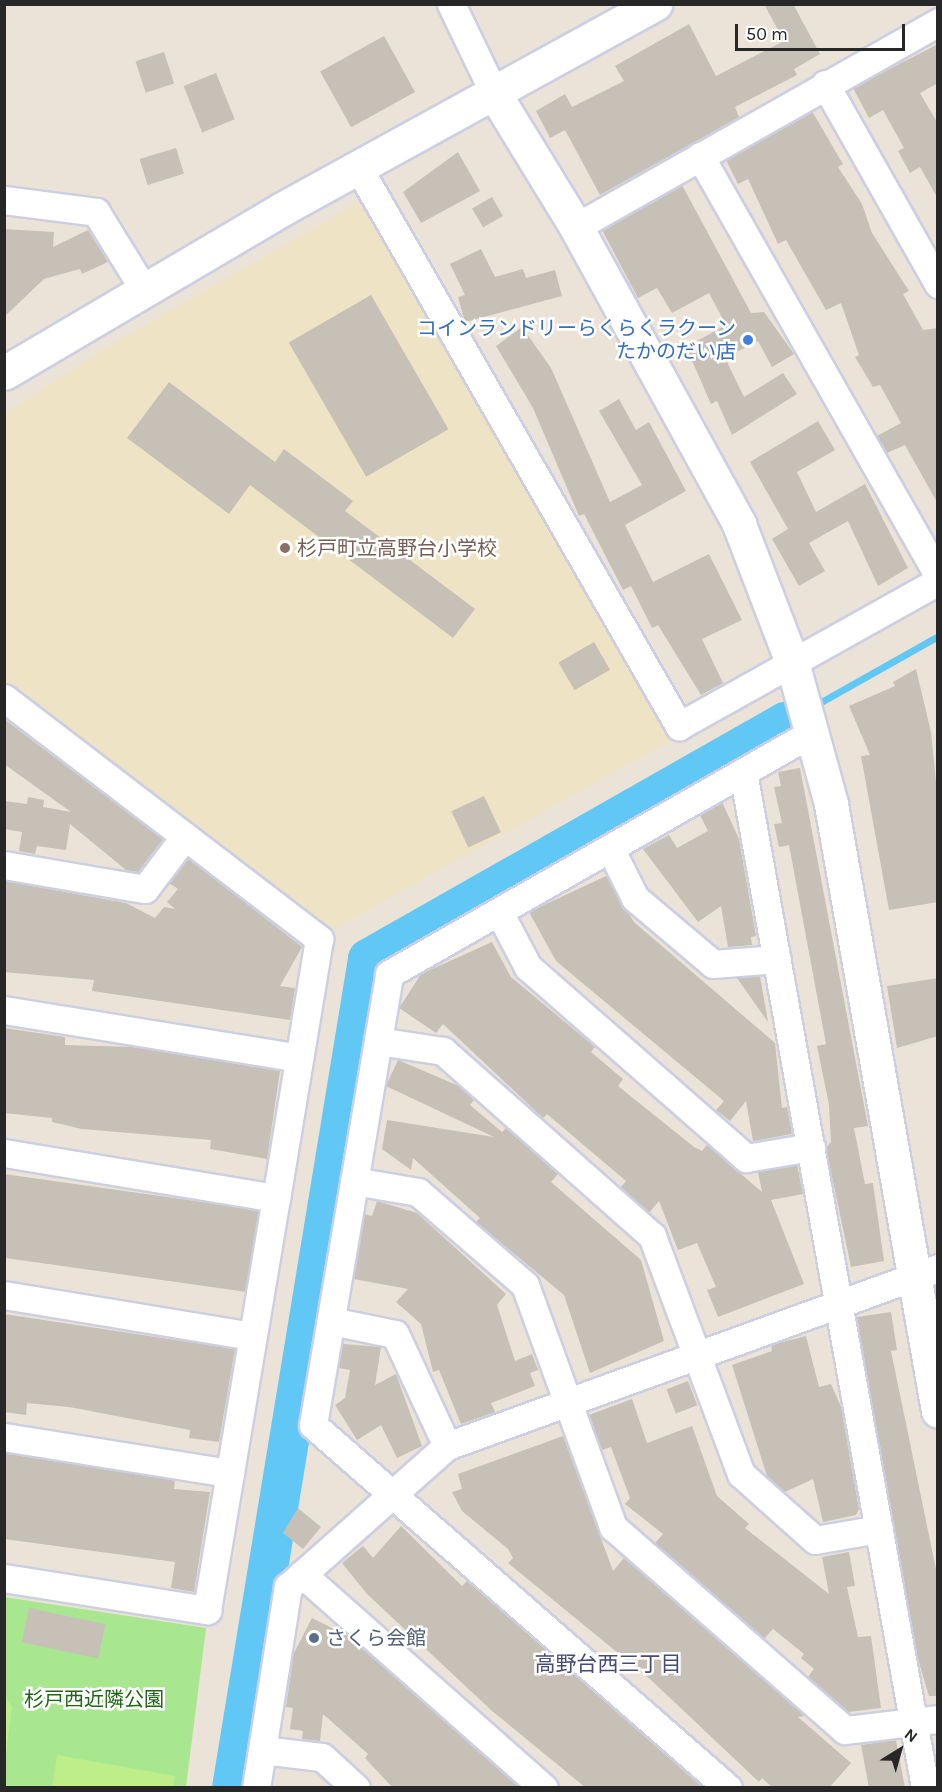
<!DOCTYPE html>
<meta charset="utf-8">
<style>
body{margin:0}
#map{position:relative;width:942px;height:1792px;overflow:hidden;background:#ebe3d7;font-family:Karla,"Noto Sans JP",sans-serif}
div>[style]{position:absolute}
.education>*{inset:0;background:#eee3c4}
.green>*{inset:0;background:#a8e68f}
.pitch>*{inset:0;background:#beee89}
.stream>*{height:7px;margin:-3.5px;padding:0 3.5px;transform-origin:3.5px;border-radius:3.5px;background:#61c7f5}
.river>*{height:40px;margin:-20px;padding:0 20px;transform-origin:20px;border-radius:20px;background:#61c7f5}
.building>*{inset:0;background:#c6c0b7;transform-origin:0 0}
.roads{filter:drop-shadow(2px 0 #cccfe1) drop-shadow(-2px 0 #cccfe1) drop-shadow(0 2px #cccfe1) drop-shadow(0 -2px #cccfe1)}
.street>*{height:27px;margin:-13.5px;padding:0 13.5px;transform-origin:13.5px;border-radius:13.5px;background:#fff}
.secondary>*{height:33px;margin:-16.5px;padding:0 16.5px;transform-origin:16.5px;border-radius:16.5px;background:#fff}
.dots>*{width:16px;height:16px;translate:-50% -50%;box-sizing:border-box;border:3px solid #fff;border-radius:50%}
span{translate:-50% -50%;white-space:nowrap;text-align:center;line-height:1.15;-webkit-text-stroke:5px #fff;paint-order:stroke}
.shop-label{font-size:20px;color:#366cbe}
.right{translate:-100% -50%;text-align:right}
.education-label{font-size:20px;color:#785e54}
.left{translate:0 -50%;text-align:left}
.service-label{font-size:20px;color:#4e5e75}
.park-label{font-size:20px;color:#216614}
.neighbourhood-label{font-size:21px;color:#454c79}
.frame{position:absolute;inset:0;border:6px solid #272727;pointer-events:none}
.north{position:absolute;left:870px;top:1720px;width:60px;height:60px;-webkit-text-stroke:4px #fff;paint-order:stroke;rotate:37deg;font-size:16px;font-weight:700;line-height:24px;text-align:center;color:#272727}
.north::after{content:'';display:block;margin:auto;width:21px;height:27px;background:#272727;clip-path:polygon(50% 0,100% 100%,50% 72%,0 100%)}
.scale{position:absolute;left:735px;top:24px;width:170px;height:27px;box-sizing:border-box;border:3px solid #272727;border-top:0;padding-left:8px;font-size:18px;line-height:21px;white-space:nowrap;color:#272727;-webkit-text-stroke:4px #fff;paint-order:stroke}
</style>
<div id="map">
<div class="education">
<div style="clip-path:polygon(358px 203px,369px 206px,674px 739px,332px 930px,5px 683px,4px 414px,114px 343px)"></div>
</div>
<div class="green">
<div style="clip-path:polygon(4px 1597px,206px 1628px,186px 1787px,5px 1787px)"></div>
</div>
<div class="pitch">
<div style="clip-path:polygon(5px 1697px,12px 1707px,5px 1761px)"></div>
<div style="clip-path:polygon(57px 1755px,175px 1776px,173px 1787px,52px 1787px)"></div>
</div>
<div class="stream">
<div style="left:814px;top:706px;width:142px;rotate:-29.4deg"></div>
<div style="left:785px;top:722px;width:14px;rotate:-30deg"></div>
</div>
<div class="river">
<div style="left:232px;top:1788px;width:840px;rotate:-80.68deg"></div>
<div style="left:368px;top:959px;width:480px;rotate:-29.6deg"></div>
</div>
<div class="building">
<div style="clip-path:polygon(764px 4px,793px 4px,820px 54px,794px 69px,797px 75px,735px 107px,739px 117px,600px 195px,565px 130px,550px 138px,536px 111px,565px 94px,572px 107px,624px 81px,615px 66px,689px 24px,716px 76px,784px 41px)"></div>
<div style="left:384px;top:36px;width:64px;height:73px;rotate:61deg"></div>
<div style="clip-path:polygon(938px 44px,938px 83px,920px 93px,938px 124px,938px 199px,920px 167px,910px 173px,898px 151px,904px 148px,883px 110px,869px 118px,853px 88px)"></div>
<div style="left:164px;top:52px;width:33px;height:30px;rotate:72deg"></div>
<div style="left:216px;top:73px;width:50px;height:35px;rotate:68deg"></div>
<div style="clip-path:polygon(812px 111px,843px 164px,838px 167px,862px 204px,872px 233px,909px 291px,903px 294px,923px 330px,938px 328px,938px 504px,905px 445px,887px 453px,877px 436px,901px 423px,880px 385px,873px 387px,855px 357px,859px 355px,841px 303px,826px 310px,786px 240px,778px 244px,748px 179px,738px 184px,726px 160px)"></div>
<div style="left:176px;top:148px;width:27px;height:38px;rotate:73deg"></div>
<div style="clip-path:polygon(458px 152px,480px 191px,421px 223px,403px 192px)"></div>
<div style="clip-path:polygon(682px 185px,751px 313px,764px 312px,794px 354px,772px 367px,758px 341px,725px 358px,744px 397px,783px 373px,797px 394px,732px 435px,717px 401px,711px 404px,686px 347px,726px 325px,709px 293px,672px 313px,657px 288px,638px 298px,602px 230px)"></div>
<div style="left:492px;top:197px;width:22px;height:23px;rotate:60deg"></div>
<div style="clip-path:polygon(4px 229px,54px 232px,53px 247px,88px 230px,108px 262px,82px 274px,80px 269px,44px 279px,4px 317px)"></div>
<div style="clip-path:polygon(481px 249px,495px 277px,523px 269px,526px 278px,555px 270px,562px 296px,465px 322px,458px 297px,465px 295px,450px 264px)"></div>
<div style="left:371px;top:295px;width:155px;height:95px;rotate:60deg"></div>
<div style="clip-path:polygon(522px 327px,551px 368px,610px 502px,642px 485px,599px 411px,619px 399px,636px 430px,649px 422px,686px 491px,625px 525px,653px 582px,709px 554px,742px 620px,702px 639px,723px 683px,701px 695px,658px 625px,652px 628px,631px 586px,623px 590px,584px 514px,579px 516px,533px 408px,496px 346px)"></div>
<div style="clip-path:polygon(169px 382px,275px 462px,284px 449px,353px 501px,345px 511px,475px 609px,453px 638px,250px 485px,229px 514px,127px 438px)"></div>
<div style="clip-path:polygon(818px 421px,835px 450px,797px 472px,816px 512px,865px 484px,908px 568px,878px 586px,848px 521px,809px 543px,825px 571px,799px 586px,772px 539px,788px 529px,750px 462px)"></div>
<div style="left:594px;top:642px;width:32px;height:41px;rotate:60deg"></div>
<div style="clip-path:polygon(916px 669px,931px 732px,938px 802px,938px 902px,889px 910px,861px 756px,870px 755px,849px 706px,895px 686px,893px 682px)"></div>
<div style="clip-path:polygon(4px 719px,163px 839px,138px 872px,126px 870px,70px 824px,66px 850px,37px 846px,35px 854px,19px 851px,22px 832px,4px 829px,4px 801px,27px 804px,28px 797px,44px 800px,43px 807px,71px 812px,4px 764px)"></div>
<div style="clip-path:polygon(800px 768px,868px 1126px,854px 1128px,865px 1184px,873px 1183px,884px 1261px,851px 1267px,826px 1148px,831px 1142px,829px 1105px,817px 1046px,826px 1044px,789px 845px,779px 847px,774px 824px,782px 823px,774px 787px,781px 786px,778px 772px)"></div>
<div style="left:484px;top:796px;width:40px;height:36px;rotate:65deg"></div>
<div style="clip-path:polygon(722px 802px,739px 839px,756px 936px,751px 937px,752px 945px,728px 947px,721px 906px,698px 922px,643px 849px,669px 835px,677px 848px,708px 831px,700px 815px)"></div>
<div style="clip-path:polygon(188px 858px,302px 947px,280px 986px,295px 988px,290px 1020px,92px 991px,94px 980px,4px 972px,4px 881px,126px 903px,155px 918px,164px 907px,175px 909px,167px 902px,178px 889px,169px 883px)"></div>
<div style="clip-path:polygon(606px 876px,634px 922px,775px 1043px,782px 1108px,787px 1107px,792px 1134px,753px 1141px,746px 1101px,730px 1121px,716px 1110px,724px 1101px,556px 961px,529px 912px)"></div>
<div style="clip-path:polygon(492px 942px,511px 977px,595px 1047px,591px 1052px,623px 1079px,618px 1086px,694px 1147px,702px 1151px,707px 1145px,762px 1192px,758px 1172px,797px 1165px,803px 1194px,771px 1200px,804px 1284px,718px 1317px,707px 1290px,716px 1287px,697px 1243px,678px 1250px,659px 1201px,649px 1213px,621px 1187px,626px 1181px,547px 1114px,543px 1118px,443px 1024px,436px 1033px,399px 1008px,421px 974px)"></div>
<div style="clip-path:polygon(760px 976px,768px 1022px,737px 978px)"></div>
<div style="clip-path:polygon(938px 978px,938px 1036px,897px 1048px,887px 986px)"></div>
<div style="clip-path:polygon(4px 1028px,65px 1037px,65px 1045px,133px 1047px,280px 1071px,267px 1159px,210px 1149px,211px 1140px,82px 1129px,52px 1122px,52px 1118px,4px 1113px)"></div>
<div style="clip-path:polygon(398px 1060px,459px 1086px,474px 1100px,470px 1105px,502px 1132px,506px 1128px,558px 1174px,551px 1182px,641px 1260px,664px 1341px,590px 1373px,564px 1295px,476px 1222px,480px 1218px,413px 1158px,411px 1170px,382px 1149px,387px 1120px,494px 1137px,386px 1086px)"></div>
<div style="left:4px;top:1174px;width:257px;height:83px;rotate:8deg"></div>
<div style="clip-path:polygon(377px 1201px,417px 1213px,506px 1294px,497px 1305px,515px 1361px,532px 1354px,538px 1370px,530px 1373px,535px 1386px,491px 1403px,495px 1412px,461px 1424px,439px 1370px,433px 1372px,421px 1324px,396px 1302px,408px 1289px,354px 1279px,364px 1214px,372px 1216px)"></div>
<div style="clip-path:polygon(891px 1312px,897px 1350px,891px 1351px,938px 1579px,938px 1696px,929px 1696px,917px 1656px,857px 1317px)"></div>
<div style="clip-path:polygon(4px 1314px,235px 1349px,219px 1442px,189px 1438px,190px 1430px,69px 1407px,27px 1403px,26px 1415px,4px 1412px)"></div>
<div style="clip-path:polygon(806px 1336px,819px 1387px,831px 1384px,841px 1407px,859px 1509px,856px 1515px,823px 1522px,813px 1479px,785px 1492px,767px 1476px,732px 1365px,772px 1351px,771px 1345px)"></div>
<div style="clip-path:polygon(343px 1344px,381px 1347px,375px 1385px,396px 1374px,422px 1446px,397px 1458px,381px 1425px,357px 1440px,335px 1405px,345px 1398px,350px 1370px,339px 1368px)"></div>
<div style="left:688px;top:1381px;width:26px;height:23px;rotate:69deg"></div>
<div style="clip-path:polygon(632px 1399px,647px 1443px,692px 1426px,717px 1496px,749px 1524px,745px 1528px,829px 1594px,822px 1557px,849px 1552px,855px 1586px,847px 1587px,858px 1637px,871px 1636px,881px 1708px,848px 1712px,808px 1677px,814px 1669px,801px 1658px,804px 1654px,773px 1629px,764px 1639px,655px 1543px,663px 1534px,625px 1504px,630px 1498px,611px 1447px,602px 1450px,589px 1415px)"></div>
<div style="clip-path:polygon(563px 1436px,613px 1571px,624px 1558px,805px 1716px,798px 1717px,851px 1763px,829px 1788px,773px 1788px,762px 1778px,759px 1782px,651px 1680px,508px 1563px,513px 1558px,508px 1549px,462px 1511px,452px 1492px,462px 1489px,458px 1474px)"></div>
<div style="clip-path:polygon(4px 1453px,175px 1480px,174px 1489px,210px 1492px,194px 1592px,171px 1588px,175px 1562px,4px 1539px)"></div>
<div style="clip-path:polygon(298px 1508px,321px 1527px,303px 1549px,283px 1533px)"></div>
<div style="clip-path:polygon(401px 1526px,462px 1586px,467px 1581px,471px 1584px,703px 1788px,586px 1788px,491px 1710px,367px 1594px,342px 1563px,363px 1546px,373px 1558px)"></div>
<div style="left:29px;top:1608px;width:78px;height:35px;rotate:12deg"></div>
<div style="clip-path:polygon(312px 1618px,348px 1636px,520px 1788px,393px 1788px,365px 1758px,368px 1754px,323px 1714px,320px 1741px,302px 1739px,303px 1731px,290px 1729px,293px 1708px,286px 1707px,294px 1653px)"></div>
<div style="clip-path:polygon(896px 1740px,905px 1788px,869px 1788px,861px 1745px)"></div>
</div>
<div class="roads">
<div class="street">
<div style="left:451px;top:4px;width:99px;rotate:64.2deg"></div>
<div style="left:825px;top:84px;width:230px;rotate:60.5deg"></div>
<div style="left:700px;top:156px;width:482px;rotate:60.4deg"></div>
<div style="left:358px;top:167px;width:645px;rotate:60.13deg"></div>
<div style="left:679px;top:726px;width:297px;rotate:-29.2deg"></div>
<div style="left:4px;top:200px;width:93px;rotate:7.4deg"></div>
<div style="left:96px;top:212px;width:89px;rotate:58.3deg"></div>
<div style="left:576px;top:227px;width:416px;rotate:-29.5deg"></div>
<div style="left:4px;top:698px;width:397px;rotate:37.4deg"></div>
<div style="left:319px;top:939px;width:263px;rotate:99.4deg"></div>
<div style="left:276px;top:1198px;width:276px;rotate:-170.6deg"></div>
<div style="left:743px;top:772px;width:1032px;rotate:79.84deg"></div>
<div style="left:610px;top:848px;width:56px;rotate:63.4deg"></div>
<div style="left:635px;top:898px;width:102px;rotate:40.2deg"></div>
<div style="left:713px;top:964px;width:64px;rotate:-4.5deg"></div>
<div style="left:4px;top:865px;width:143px;rotate:9.7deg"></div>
<div style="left:145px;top:889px;width:66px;rotate:-53deg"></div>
<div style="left:499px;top:912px;width:62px;rotate:62.2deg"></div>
<div style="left:528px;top:967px;width:290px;rotate:41.2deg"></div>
<div style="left:746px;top:1158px;width:66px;rotate:-9.6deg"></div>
<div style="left:4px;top:1010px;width:299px;rotate:9.2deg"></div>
<div style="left:378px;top:1041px;width:66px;rotate:8.7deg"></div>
<div style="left:443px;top:1051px;width:279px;rotate:41.5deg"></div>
<div style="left:652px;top:1236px;width:254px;rotate:69.5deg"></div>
<div style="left:741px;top:1474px;width:99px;rotate:41.7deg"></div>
<div style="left:815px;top:1540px;width:65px;rotate:-9.8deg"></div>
<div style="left:354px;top:1181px;width:65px;rotate:9.8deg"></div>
<div style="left:418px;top:1192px;width:142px;rotate:41deg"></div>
<div style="left:525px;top:1285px;width:258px;rotate:70deg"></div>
<div style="left:613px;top:1527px;width:308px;rotate:41.2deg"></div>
<div style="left:845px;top:1730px;width:94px;rotate:-6.7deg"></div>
<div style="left:4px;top:1295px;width:252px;rotate:9.4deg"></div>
<div style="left:331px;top:1321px;width:65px;rotate:11.5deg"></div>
<div style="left:395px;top:1334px;width:123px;rotate:65.1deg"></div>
<div style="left:4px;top:1437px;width:229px;rotate:9.1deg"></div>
<div style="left:302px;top:1574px;width:323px;rotate:41.5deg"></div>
<div style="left:4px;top:1578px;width:206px;rotate:9deg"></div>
<div style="left:207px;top:1610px;width:418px;rotate:-80.5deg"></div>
<div style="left:262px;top:1750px;width:60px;rotate:6.7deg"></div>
<div style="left:322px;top:1757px;width:46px;rotate:42.4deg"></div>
<div style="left:256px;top:1788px;width:204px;rotate:-81deg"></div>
<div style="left:288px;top:1587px;width:213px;rotate:-41.6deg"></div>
<div style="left:447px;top:1446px;width:522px;rotate:-19.93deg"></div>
<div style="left:728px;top:1788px;width:551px;rotate:-138.82deg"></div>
<div style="left:313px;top:1425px;width:457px;rotate:-80.4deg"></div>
<div style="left:389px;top:974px;width:486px;rotate:-29.7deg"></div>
</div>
<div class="secondary">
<div style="left:494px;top:93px;width:157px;rotate:58.5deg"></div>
<div style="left:576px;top:227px;width:339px;rotate:61.2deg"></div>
<div style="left:739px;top:524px;width:148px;rotate:69deg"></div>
<div style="left:792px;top:662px;width:147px;rotate:74.6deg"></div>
<div style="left:831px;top:804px;width:616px;rotate:80deg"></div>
<div style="left:4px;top:373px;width:323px;rotate:-30.5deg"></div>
<div style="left:282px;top:209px;width:426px;rotate:-28.8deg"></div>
</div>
</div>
<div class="dots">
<div style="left:748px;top:340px;background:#3f7fe0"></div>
<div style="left:285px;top:548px;background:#8d6e63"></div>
<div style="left:314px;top:1638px;background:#5c6f8a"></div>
</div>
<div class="shop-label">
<span class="right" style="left:736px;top:340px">コインランドリーらくらくラクーン<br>たかのだい店</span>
</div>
<div class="education-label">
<span class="left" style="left:297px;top:548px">杉戸町立高野台小学校</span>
</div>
<div class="service-label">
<span class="left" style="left:326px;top:1638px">さくら会館</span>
</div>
<div class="park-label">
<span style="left:94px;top:1699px">杉戸西近隣公園</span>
</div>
<div class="neighbourhood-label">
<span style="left:608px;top:1664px">高野台西三丁目</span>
</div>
<div class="frame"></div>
<div class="north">N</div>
<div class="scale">50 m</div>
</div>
